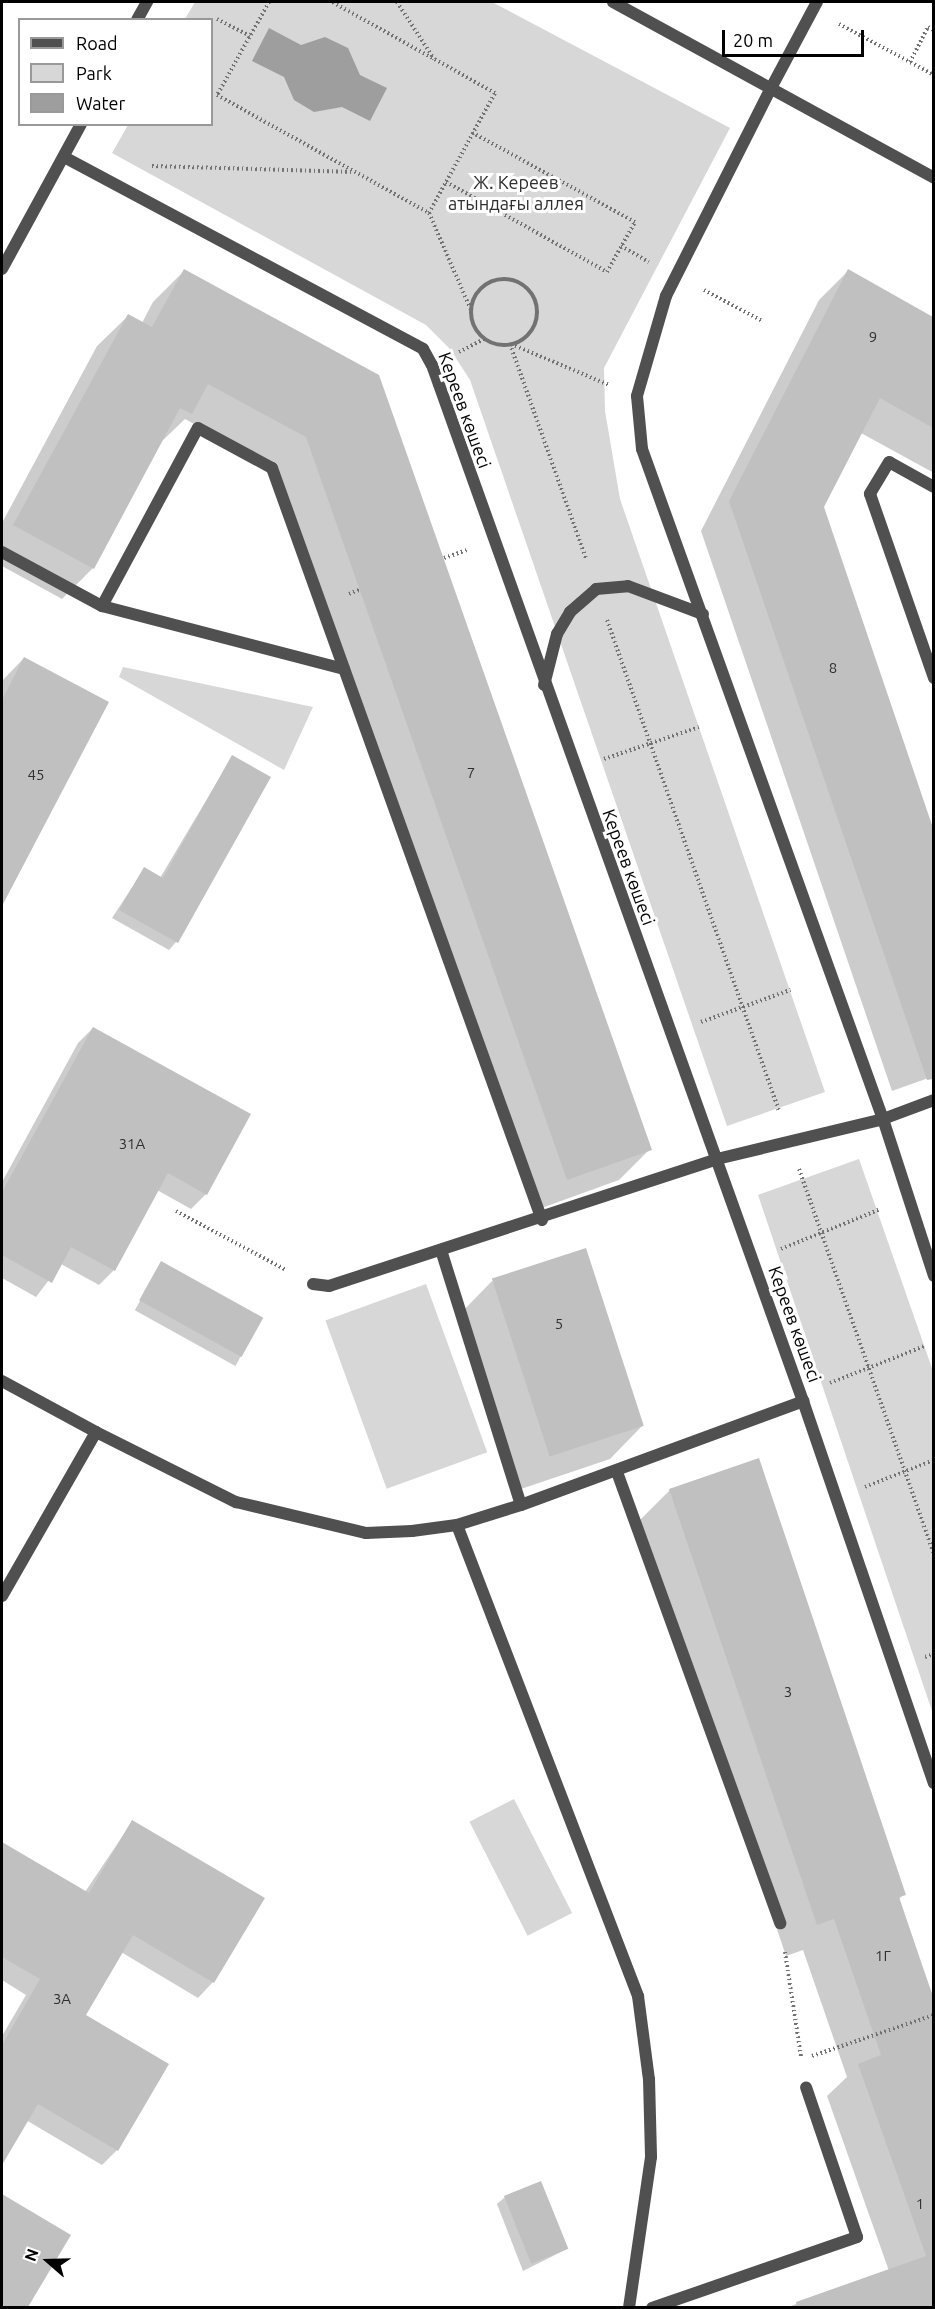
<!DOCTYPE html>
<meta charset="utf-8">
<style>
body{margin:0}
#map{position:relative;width:935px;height:2309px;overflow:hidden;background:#fff;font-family:Ubuntu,sans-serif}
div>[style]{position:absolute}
.green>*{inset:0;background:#d7d7d7;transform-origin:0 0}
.water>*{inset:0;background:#9e9e9e}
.shadow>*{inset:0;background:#0003;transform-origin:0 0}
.building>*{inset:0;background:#c0c0c0;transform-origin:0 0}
.path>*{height:4px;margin-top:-2px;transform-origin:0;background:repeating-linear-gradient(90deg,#727272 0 1.5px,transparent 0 4.5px)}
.path>.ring{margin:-2px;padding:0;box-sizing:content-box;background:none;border:4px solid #727272;border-radius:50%}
.service>*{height:12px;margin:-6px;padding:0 6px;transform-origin:6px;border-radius:6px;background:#505050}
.minor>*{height:12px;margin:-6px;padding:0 6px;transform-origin:6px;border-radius:6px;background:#505050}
.tertiary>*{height:12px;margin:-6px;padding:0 6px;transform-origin:6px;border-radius:6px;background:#505050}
span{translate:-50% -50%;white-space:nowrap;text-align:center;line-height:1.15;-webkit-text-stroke:6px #fff;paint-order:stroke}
.number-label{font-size:15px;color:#303030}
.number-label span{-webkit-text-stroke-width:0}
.park-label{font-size:18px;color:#2e2e2e}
.street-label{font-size:18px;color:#000}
.frame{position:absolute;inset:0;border:3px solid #000;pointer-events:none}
.legend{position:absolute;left:18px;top:18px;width:195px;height:108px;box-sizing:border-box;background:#fff;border:2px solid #999;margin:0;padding:8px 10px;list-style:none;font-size:18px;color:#000}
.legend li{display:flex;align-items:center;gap:12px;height:30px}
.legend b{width:30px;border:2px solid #999}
.north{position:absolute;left:18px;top:2231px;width:60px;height:60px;-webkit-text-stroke:4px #fff;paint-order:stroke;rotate:290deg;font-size:16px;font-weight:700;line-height:24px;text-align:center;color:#000}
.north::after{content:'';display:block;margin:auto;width:21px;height:27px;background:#000;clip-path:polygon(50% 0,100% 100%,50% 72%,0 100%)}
.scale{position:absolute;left:722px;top:30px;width:142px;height:27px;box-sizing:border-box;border:3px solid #000;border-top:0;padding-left:8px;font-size:18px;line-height:21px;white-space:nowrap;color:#000;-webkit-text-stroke:4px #fff;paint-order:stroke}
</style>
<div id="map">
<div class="green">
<div style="clip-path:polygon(195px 2px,492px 2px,730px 128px,604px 368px,605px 411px,620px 499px,825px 1092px,727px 1126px,470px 380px,450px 349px,426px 325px,112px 153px,128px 125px,212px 124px,212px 20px,185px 19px)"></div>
<div style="clip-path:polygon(123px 667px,313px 707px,284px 770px,119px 677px)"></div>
<div style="clip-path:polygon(859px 1159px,933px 1371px,933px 1714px,758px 1195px)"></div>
<div style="left:426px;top:1284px;width:179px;height:107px;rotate:70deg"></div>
<div style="left:514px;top:1799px;width:128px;height:50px;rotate:63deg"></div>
</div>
<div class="water">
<div style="clip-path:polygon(269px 28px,301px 45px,325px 37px,348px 48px,360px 75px,387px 88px,370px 121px,342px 107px,314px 112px,294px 100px,284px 77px,252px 61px)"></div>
</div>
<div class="shadow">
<div style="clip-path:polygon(184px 271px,378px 376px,650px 1149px,619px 1180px,536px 1210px,275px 468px,185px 419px,159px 444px,93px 568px,62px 599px,2px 566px,2px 523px,97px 346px,128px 316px,142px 323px,153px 302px)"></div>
<div style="clip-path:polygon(848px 271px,934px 319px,934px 473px,861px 433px,823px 507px,934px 833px,934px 1076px,892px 1091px,701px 531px,819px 300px)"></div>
<div style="clip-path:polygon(24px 658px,25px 859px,2px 882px,2px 681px)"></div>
<div style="clip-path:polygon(232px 757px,176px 942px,169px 950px,112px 918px,144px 869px,160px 878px)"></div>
<div style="clip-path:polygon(93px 1028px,206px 1194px,191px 1209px,157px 1190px,114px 1270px,99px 1285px,61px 1264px,36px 1297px,2px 1278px,2px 1182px,78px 1043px)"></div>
<div style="left:161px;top:1263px;width:115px;height:54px;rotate:29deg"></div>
<div style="clip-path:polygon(492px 1281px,643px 1425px,610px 1459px,518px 1490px,459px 1315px)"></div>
<div style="clip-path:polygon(670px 1490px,904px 1894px,898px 1900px,934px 1999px,934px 2308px,785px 2308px,889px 2271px,827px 2096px,847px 2077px,803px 1950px,786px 1956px,639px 1521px)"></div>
<div style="clip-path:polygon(132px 1822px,213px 1982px,198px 1998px,121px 1952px,84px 2016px,117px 2150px,102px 2165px,26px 2120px,2px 2162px,2px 2036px,26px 1995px,2px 1980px,2px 1861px,13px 1850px,85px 1892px)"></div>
<div style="clip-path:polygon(2px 2196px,69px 2236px,27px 2308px,2px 2308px)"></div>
<div style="clip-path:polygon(505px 2197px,567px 2249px,523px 2271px,497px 2204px)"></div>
</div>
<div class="building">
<div style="clip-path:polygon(184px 269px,379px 375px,652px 1150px,567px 1180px,306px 437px,208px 384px,192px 414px,180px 408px,94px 569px,13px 525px,128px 314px,152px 327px)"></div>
<div style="clip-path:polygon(848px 269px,933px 317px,933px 428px,880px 398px,824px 507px,933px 828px,933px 1079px,927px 1080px,729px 501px)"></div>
<div style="clip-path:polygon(24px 657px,109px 702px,2px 906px,2px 700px)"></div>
<div style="clip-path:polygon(232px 755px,271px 777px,178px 943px,119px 910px,144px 867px,163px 878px)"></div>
<div style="clip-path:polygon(93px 1027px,251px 1114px,207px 1195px,168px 1173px,115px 1271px,71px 1247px,52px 1283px,2px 1255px,2px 1192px)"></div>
<div style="left:586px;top:1248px;width:187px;height:99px;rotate:72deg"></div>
<div style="left:161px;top:1261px;width:117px;height:45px;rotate:29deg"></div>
<div style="clip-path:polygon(759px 1458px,906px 1895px,899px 1897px,933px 1997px,933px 2307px,797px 2307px,796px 2302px,926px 2256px,858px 2064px,881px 2055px,834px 1919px,817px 1925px,669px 1489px)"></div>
<div style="clip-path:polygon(132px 1820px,265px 1898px,214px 1983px,133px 1935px,86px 2015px,169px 2064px,118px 2151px,38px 2104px,2px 2165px,2px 2045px,40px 1979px,2px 1957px,2px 1842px,89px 1893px)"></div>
<div style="left:541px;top:2181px;width:73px;height:40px;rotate:68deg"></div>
<div style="clip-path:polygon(2px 2194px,71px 2235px,28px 2307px,2px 2307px)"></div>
</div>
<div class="path">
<div style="left:269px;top:2px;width:107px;rotate:119.2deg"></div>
<div style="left:217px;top:95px;width:243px;rotate:29.1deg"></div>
<div style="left:429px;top:213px;width:137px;rotate:-61.2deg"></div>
<div style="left:495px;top:93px;width:187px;rotate:-150.8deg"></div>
<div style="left:397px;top:2px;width:68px;rotate:57deg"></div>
<div style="left:217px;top:19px;width:37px;rotate:27deg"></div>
<div style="left:839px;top:24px;width:108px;rotate:28.2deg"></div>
<div style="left:910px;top:62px;width:39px;rotate:-63deg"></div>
<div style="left:928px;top:27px;width:7px;rotate:27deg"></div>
<div style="left:152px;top:166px;width:202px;rotate:1.7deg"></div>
<div style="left:446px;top:182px;width:184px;rotate:29.2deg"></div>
<div style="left:607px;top:272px;width:57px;rotate:-60.8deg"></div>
<div style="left:635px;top:222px;width:185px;rotate:-151.2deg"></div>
<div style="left:429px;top:213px;width:106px;rotate:66.6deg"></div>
<div style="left:621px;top:246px;width:32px;rotate:30deg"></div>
<div class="ring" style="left:471px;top:279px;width:62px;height:62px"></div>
<div style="left:704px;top:290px;width:66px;rotate:28.1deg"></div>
<div style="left:510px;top:344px;width:228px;rotate:70.5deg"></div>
<div style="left:511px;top:344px;width:106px;rotate:22.7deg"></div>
<div style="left:459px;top:352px;width:29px;rotate:-27deg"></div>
<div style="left:444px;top:558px;width:24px;rotate:-19deg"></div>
<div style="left:349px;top:594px;width:11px;rotate:-22deg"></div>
<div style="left:607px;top:620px;width:520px;rotate:70.69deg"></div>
<div style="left:604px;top:759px;width:100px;rotate:-18.6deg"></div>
<div style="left:701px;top:1022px;width:95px;rotate:-19.8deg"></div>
<div style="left:799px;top:1169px;width:408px;rotate:70.7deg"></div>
<div style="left:176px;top:1211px;width:125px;rotate:28.2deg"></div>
<div style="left:781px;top:1249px;width:105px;rotate:-21.9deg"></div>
<div style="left:830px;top:1383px;width:102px;rotate:-21.3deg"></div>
<div style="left:865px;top:1487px;width:74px;rotate:-21.4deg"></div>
<div style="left:925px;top:1657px;width:9px;rotate:-18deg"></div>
<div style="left:785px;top:1952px;width:106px;rotate:81.3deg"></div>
<div style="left:812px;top:2056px;width:129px;rotate:-18.6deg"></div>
</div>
<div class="service">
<div style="left:770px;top:90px;width:100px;rotate:-61.9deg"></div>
<div style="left:934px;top:487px;width:51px;rotate:-150.9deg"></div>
<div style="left:889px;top:462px;width:37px;rotate:121deg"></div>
<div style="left:870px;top:494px;width:195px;rotate:70.8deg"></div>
<div style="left:2px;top:552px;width:114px;rotate:28.4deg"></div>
<div style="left:102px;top:606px;width:202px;rotate:-61.7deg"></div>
<div style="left:198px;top:428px;width:84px;rotate:28.4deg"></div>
<div style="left:272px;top:468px;width:799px;rotate:70.25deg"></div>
<div style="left:102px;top:606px;width:250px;rotate:14.6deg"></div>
<div style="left:441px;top:1250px;width:267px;rotate:72.6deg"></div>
<div style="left:313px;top:1284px;width:16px;rotate:7deg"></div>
<div style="left:329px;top:1286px;width:408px;rotate:-18.1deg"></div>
<div style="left:717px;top:1159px;width:171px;rotate:-13.5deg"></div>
<div style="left:883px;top:1119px;width:54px;rotate:-20.4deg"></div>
<div style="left:2px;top:1381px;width:107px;rotate:28.5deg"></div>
<div style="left:96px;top:1432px;width:189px;rotate:119.8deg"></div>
<div style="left:96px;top:1432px;width:157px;rotate:26.6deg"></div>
<div style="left:236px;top:1502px;width:134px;rotate:13.4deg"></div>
<div style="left:366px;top:1533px;width:46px;rotate:-2.5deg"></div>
<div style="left:412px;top:1531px;width:45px;rotate:-7.6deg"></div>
<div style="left:457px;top:1525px;width:67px;rotate:-17.4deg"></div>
<div style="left:521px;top:1505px;width:301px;rotate:-20.2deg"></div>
<div style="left:617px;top:1472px;width:480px;rotate:70.1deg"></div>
<div style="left:457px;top:1525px;width:505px;rotate:68.98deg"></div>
<div style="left:638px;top:1996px;width:84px;rotate:82.5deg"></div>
<div style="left:649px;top:2079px;width:78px;rotate:88.5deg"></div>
<div style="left:651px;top:2157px;width:153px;rotate:98.3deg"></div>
<div style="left:652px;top:2308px;width:217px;rotate:-19.1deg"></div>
<div style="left:857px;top:2237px;width:158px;rotate:-108.8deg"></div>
</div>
<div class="minor">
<div style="left:137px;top:20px;width:21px;rotate:-61deg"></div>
<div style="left:770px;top:90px;width:231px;rotate:116.8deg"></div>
<div style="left:666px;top:296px;width:104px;rotate:106.2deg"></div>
<div style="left:637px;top:396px;width:53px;rotate:84.6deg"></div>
<div style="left:642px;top:449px;width:712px;rotate:70.22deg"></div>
<div style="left:883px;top:1119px;width:165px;rotate:72deg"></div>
<div style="left:64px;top:157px;width:407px;rotate:28.1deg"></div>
<div style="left:423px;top:349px;width:18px;rotate:61deg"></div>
<div style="left:432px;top:365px;width:1100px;rotate:70.3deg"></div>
<div style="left:803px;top:1401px;width:404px;rotate:71.1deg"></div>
<div style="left:2px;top:269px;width:165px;rotate:-61.4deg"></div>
<div style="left:544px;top:685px;width:53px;rotate:-75.7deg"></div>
<div style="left:557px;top:634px;width:26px;rotate:-59deg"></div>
<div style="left:570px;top:612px;width:35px;rotate:-41deg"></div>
<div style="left:596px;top:589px;width:32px;rotate:-5deg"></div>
<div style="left:628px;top:586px;width:80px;rotate:20.5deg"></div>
</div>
<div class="tertiary">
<div style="left:613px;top:2px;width:366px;rotate:28.7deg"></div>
</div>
<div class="number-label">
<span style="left:873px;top:337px">9</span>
<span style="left:833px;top:668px">8</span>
<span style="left:471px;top:773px">7</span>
<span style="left:36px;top:775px">45</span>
<span style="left:132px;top:1144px">31А</span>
<span style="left:559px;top:1324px">5</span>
<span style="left:788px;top:1692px">3</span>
<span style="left:883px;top:1956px">1Г</span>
<span style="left:62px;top:1999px">3А</span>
<span style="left:920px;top:2204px">1</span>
</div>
<div class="park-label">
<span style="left:516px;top:193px">Ж. Кереев<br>атындағы аллея</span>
</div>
<div class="street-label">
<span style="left:465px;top:410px;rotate:70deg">Кереев көшесі</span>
<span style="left:629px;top:867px;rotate:70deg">Кереев көшесі</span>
<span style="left:795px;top:1324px;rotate:70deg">Кереев көшесі</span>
</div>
<div class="frame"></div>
<ul class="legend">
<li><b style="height:8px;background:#505050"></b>Road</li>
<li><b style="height:16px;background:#d7d7d7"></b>Park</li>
<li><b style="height:16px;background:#9e9e9e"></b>Water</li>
</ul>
<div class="north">N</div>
<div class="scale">20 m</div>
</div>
